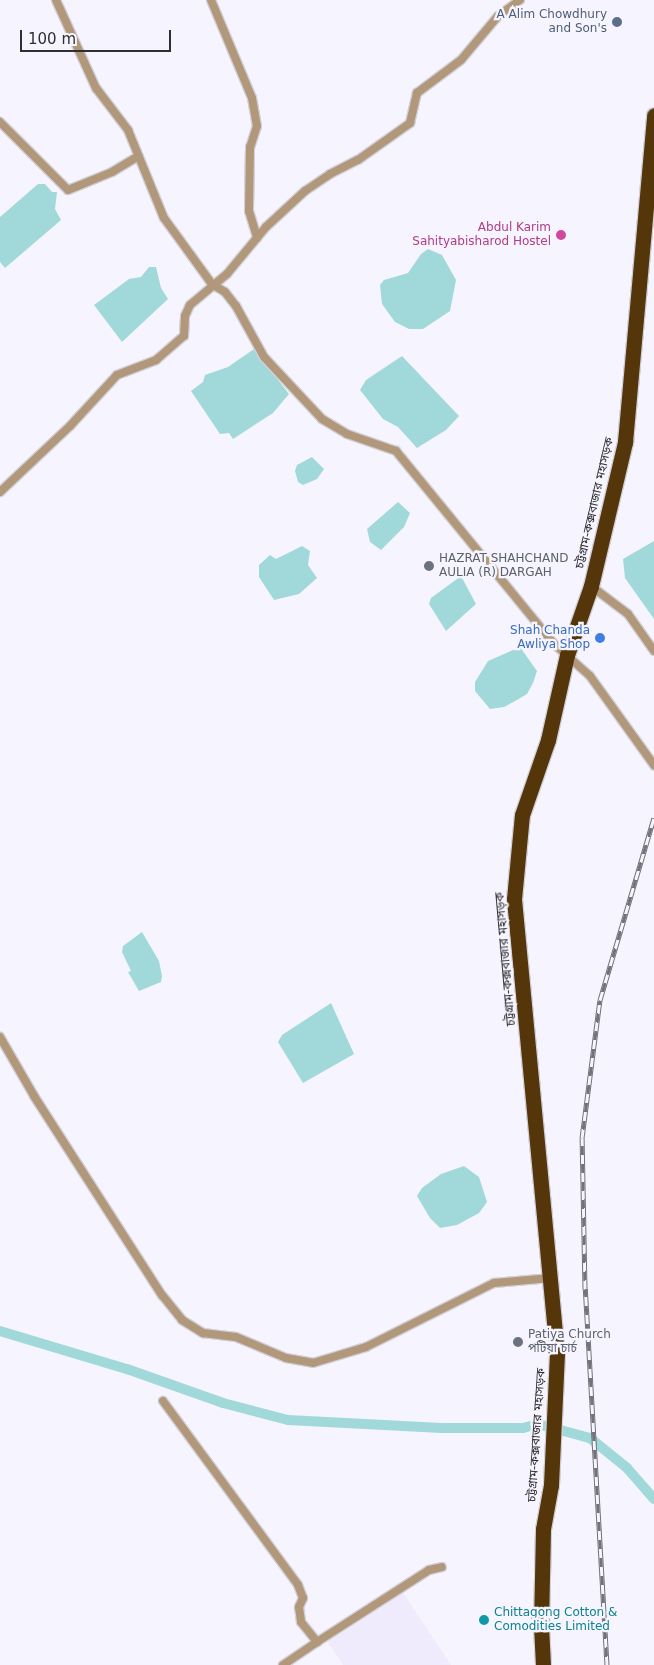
<!DOCTYPE html>
<meta charset="utf-8">
<style>
body{margin:0}
#map{position:relative;width:654px;height:1665px;overflow:hidden;background:#f6f4fe;font-family:"DejaVu Sans","Noto Sans Bengali",sans-serif}
div>[style]{position:absolute}
.built>*{inset:0;background:#efeafc}
.water>*{inset:0;background:#a1d9da}
.canal>*{height:10px;margin:-5px;padding:0 5px;transform-origin:5px;border-radius:5px;background:#a1d9da}
.roads{filter:drop-shadow(1px 0 #d2d0d9) drop-shadow(-1px 0 #d2d0d9) drop-shadow(0 1px #d2d0d9) drop-shadow(0 -1px #d2d0d9)}
.street>*{height:8px;margin:-4px;padding:0 4px;transform-origin:4px;border-radius:4px;background:#b2987a}
.highway>*{height:15px;margin:-7.5px;padding:0 7.5px;transform-origin:7.5px;border-radius:7.5px;background:#54360a}
.rail>*{height:5px;margin-top:-2.5px;transform-origin:0;background:repeating-linear-gradient(90deg,#f6f4fe 0 9px,#747278 0 18px);box-sizing:border-box;border-block:1px solid #747278}
.dots>*{width:14px;height:14px;translate:-50% -50%;box-sizing:border-box;border:2px solid #f6f4fe;border-radius:50%}
span{translate:-50% -50%;white-space:nowrap;text-align:center;line-height:1.15;-webkit-text-stroke:4.5px #f6f4fe;paint-order:stroke}
.service-label{font-size:12px;color:#4e5e75}
.right{translate:-100% -50%;text-align:right}
.hotel-label{font-size:12px;color:#b23c85}
.street-label{font-size:12px;color:#2f2e31}
.worship-label{font-size:12px;color:#5b616d}
.left{translate:0 -50%;text-align:left}
.shop-label{font-size:12px;color:#366cbe}
.culture-label{font-size:12px;color:#0d838f}
.scale{position:absolute;left:20px;top:30px;width:151px;height:22px;box-sizing:border-box;border:2px solid #2f2e31;border-top:0;padding-left:6px;font-size:15px;line-height:18px;white-space:nowrap;color:#2f2e31;-webkit-text-stroke:4px #f6f4fe;paint-order:stroke}
</style>
<div id="map">
<div class="built">
<div style="clip-path:polygon(403px 1593px,451px 1665px,343px 1665px,328px 1642px)"></div>
</div>
<div class="water">
<div style="clip-path:polygon(38px 184px,45px 184px,52px 192px,57px 192px,55px 209px,61px 220px,5px 268px,0 262px,0 217px)"></div>
<div style="clip-path:polygon(428px 249px,442px 255px,456px 280px,450px 311px,423px 329px,409px 329px,395px 322px,382px 304px,380px 285px,384px 280px,408px 273px,421px 254px)"></div>
<div style="clip-path:polygon(149px 267px,156px 267px,161px 288px,168px 299px,122px 342px,94px 305px,129px 279px,141px 277px)"></div>
<div style="clip-path:polygon(254px 349px,289px 394px,273px 413px,233px 439px,229px 433px,220px 434px,191px 391px,203px 382px,205px 375px,228px 367px)"></div>
<div style="clip-path:polygon(402px 356px,459px 416px,446px 430px,417px 448px,398px 427px,383px 419px,360px 390px,366px 380px)"></div>
<div style="clip-path:polygon(312px 457px,324px 469px,317px 479px,303px 485px,298px 482px,295px 471px,297px 465px)"></div>
<div style="clip-path:polygon(398px 502px,410px 513px,404px 527px,381px 550px,370px 542px,367px 529px)"></div>
<div style="clip-path:polygon(654px 541px,654px 619px,625px 578px,623px 559px)"></div>
<div style="clip-path:polygon(302px 546px,310px 551px,308px 565px,317px 578px,299px 594px,274px 600px,259px 577px,259px 565px,270px 555px,276px 559px)"></div>
<div style="clip-path:polygon(461px 576px,476px 604px,446px 631px,429px 604px,431px 598px)"></div>
<div style="clip-path:polygon(520px 647px,537px 671px,533px 683px,527px 694px,517px 700px,504px 707px,490px 709px,475px 691px,475px 682px,488px 661px)"></div>
<div style="clip-path:polygon(142px 932px,159px 961px,162px 976px,161px 982px,139px 991px,128px 972px,131px 971px,122px 952px,123px 946px)"></div>
<div style="clip-path:polygon(331px 1003px,354px 1054px,303px 1083px,278px 1042px,282px 1035px)"></div>
<div style="clip-path:polygon(464px 1166px,479px 1177px,487px 1202px,479px 1213px,457px 1225px,440px 1228px,430px 1218px,417px 1196px,422px 1188px,441px 1174px)"></div>
</div>
<div class="canal">
<div style="left:0;top:1331px;width:133px;rotate:16.7deg"></div>
<div style="left:127px;top:1369px;width:102px;rotate:19.5deg"></div>
<div style="left:223px;top:1403px;width:67px;rotate:14.7deg"></div>
<div style="left:288px;top:1420px;width:154px;rotate:3deg"></div>
<div style="left:442px;top:1428px;width:81px"></div>
<div style="left:523px;top:1428px;width:16px;rotate:-15deg"></div>
<div style="left:538px;top:1424px;width:54px;rotate:15.1deg"></div>
<div style="left:590px;top:1438px;width:48px;rotate:39deg"></div>
<div style="left:627px;top:1468px;width:41px;rotate:48.9deg"></div>
</div>
<div class="roads">
<div class="street">
<div style="left:56px;top:0;width:97px;rotate:65.6deg"></div>
<div style="left:96px;top:88px;width:53px;rotate:52.7deg"></div>
<div style="left:128px;top:130px;width:95px;rotate:67.8deg"></div>
<div style="left:164px;top:218px;width:82px;rotate:54deg"></div>
<div style="left:212px;top:284px;width:15px;rotate:32deg"></div>
<div style="left:225px;top:292px;width:18px;rotate:52deg"></div>
<div style="left:236px;top:306px;width:58px;rotate:61.2deg"></div>
<div style="left:264px;top:357px;width:85px;rotate:46.9deg"></div>
<div style="left:322px;top:419px;width:29px;rotate:31deg"></div>
<div style="left:347px;top:434px;width:52px;rotate:19.1deg"></div>
<div style="left:396px;top:451px;width:249px;rotate:50.7deg"></div>
<div style="left:554px;top:644px;width:48px;rotate:41.6deg"></div>
<div style="left:590px;top:676px;width:110px;rotate:54.3deg"></div>
<div style="left:211px;top:0;width:106px;rotate:67.3deg"></div>
<div style="left:252px;top:98px;width:28px;rotate:80deg"></div>
<div style="left:257px;top:126px;width:22px;rotate:108deg"></div>
<div style="left:250px;top:147px;width:64px;rotate:90.9deg"></div>
<div style="left:249px;top:211px;width:28px;rotate:73deg"></div>
<div style="left:0;top:122px;width:96px;rotate:45deg"></div>
<div style="left:68px;top:190px;width:48px;rotate:-22.2deg"></div>
<div style="left:112px;top:172px;width:31px;rotate:-31deg"></div>
<div style="left:0;top:492px;width:96px;rotate:-43.3deg"></div>
<div style="left:70px;top:426px;width:69px;rotate:-47.3deg"></div>
<div style="left:117px;top:375px;width:42px;rotate:-21deg"></div>
<div style="left:156px;top:360px;width:37px;rotate:-41deg"></div>
<div style="left:184px;top:336px;width:20px;rotate:-87deg"></div>
<div style="left:185px;top:316px;width:12px;rotate:-66deg"></div>
<div style="left:190px;top:305px;width:48px;rotate:-40deg"></div>
<div style="left:227px;top:274px;width:61px;rotate:-50.3deg"></div>
<div style="left:266px;top:227px;width:53px;rotate:-42.7deg"></div>
<div style="left:305px;top:191px;width:30px;rotate:-34deg"></div>
<div style="left:330px;top:174px;width:31px;rotate:-27deg"></div>
<div style="left:358px;top:160px;width:64px;rotate:-35.4deg"></div>
<div style="left:410px;top:123px;width:31px;rotate:-77deg"></div>
<div style="left:417px;top:93px;width:55px;rotate:-36.9deg"></div>
<div style="left:461px;top:60px;width:57px;rotate:-49.9deg"></div>
<div style="left:498px;top:16px;width:27px;rotate:-36deg"></div>
<div style="left:591px;top:586px;width:46px;rotate:37.1deg"></div>
<div style="left:628px;top:614px;width:45px;rotate:54.9deg"></div>
<div style="left:0;top:1037px;width:68px;rotate:60deg"></div>
<div style="left:34px;top:1096px;width:237px;rotate:57.3deg"></div>
<div style="left:162px;top:1295px;width:32px;rotate:51deg"></div>
<div style="left:182px;top:1320px;width:25px;rotate:32deg"></div>
<div style="left:203px;top:1333px;width:33px;rotate:7deg"></div>
<div style="left:236px;top:1337px;width:54px;rotate:22.8deg"></div>
<div style="left:286px;top:1358px;width:27px;rotate:10deg"></div>
<div style="left:313px;top:1363px;width:55px;rotate:-16.8deg"></div>
<div style="left:366px;top:1347px;width:143px;rotate:-26.6deg"></div>
<div style="left:494px;top:1283px;width:57px;rotate:-5deg"></div>
<div style="left:163px;top:1401px;width:228px;rotate:53.7deg"></div>
<div style="left:298px;top:1585px;width:14px;rotate:69deg"></div>
<div style="left:303px;top:1598px;width:10px;rotate:114deg"></div>
<div style="left:299px;top:1607px;width:15px;rotate:82deg"></div>
<div style="left:301px;top:1622px;width:26px;rotate:51deg"></div>
<div style="left:317px;top:1642px;width:133px;rotate:-32.7deg"></div>
<div style="left:429px;top:1570px;width:13px;rotate:-13deg"></div>
<div style="left:283px;top:1665px;width:41px;rotate:-34.1deg"></div>
</div>
<div class="highway">
<div style="left:543px;top:1665px;width:40px;rotate:-92.9deg"></div>
<div style="left:541px;top:1625px;width:96px;rotate:-88.8deg"></div>
<div style="left:543px;top:1529px;width:45px;rotate:-79.7deg"></div>
<div style="left:551px;top:1485px;width:131px;rotate:-87.4deg"></div>
<div style="left:557px;top:1354px;width:457px;rotate:-95.4deg"></div>
<div style="left:514px;top:899px;width:84px;rotate:-84.6deg"></div>
<div style="left:522px;top:815px;width:79px;rotate:-70.9deg"></div>
<div style="left:548px;top:740px;width:87px;rotate:-77.4deg"></div>
<div style="left:567px;top:655px;width:73px;rotate:-70.8deg"></div>
<div style="left:591px;top:586px;width:148px;rotate:-76.7deg"></div>
<div style="left:625px;top:442px;width:328px;rotate:-84.9deg"></div>
</div>
</div>
<div class="rail">
<div style="left:607px;top:1665px;width:377px;rotate:-93.3deg"></div>
<div style="left:585px;top:1289px;width:151px;rotate:-91.1deg"></div>
<div style="left:582px;top:1138px;width:139px;rotate:-82.6deg"></div>
<div style="left:600px;top:1000px;width:190px;rotate:-73.5deg"></div>
</div>
<div class="dots">
<div style="left:617px;top:22px;background:#5c6f8a"></div>
<div style="left:561px;top:235px;background:#d1479c"></div>
<div style="left:429px;top:566px;background:#6b7280"></div>
<div style="left:600px;top:638px;background:#3f7fe0"></div>
<div style="left:518px;top:1342px;background:#6b7280"></div>
<div style="left:484px;top:1620px;background:#0f9aa8"></div>
</div>
<div class="service-label">
<span class="right" style="left:607px;top:22px">A Alim Chowdhury<br>and Son's</span>
</div>
<div class="hotel-label">
<span class="right" style="left:551px;top:235px">Abdul Karim<br>Sahityabisharod Hostel</span>
</div>
<div class="street-label">
<span style="left:595px;top:503px;rotate:-77deg">চট্টগ্রাম-কক্সবাজার মহাসড়ক</span>
<span style="left:506px;top:959px;rotate:-95deg">চট্টগ্রাম-কক্সবাজার মহাসড়ক</span>
<span style="left:537px;top:1435px;rotate:-86deg">চট্টগ্রাম-কক্সবাজার মহাসড়ক</span>
</div>
<div class="worship-label">
<span class="left" style="left:439px;top:566px">HAZRAT SHAHCHAND<br>AULIA (R) DARGAH</span>
<span class="left" style="left:528px;top:1342px">Patiya Church<br>পটিয়া চার্চ</span>
</div>
<div class="shop-label">
<span class="right" style="left:590px;top:638px">Shah Chanda<br>Awliya Shop</span>
</div>
<div class="culture-label">
<span class="left" style="left:494px;top:1620px">Chittagong Cotton &amp;<br>Comodities Limited</span>
</div>
<div class="scale">100 m</div>
</div>
